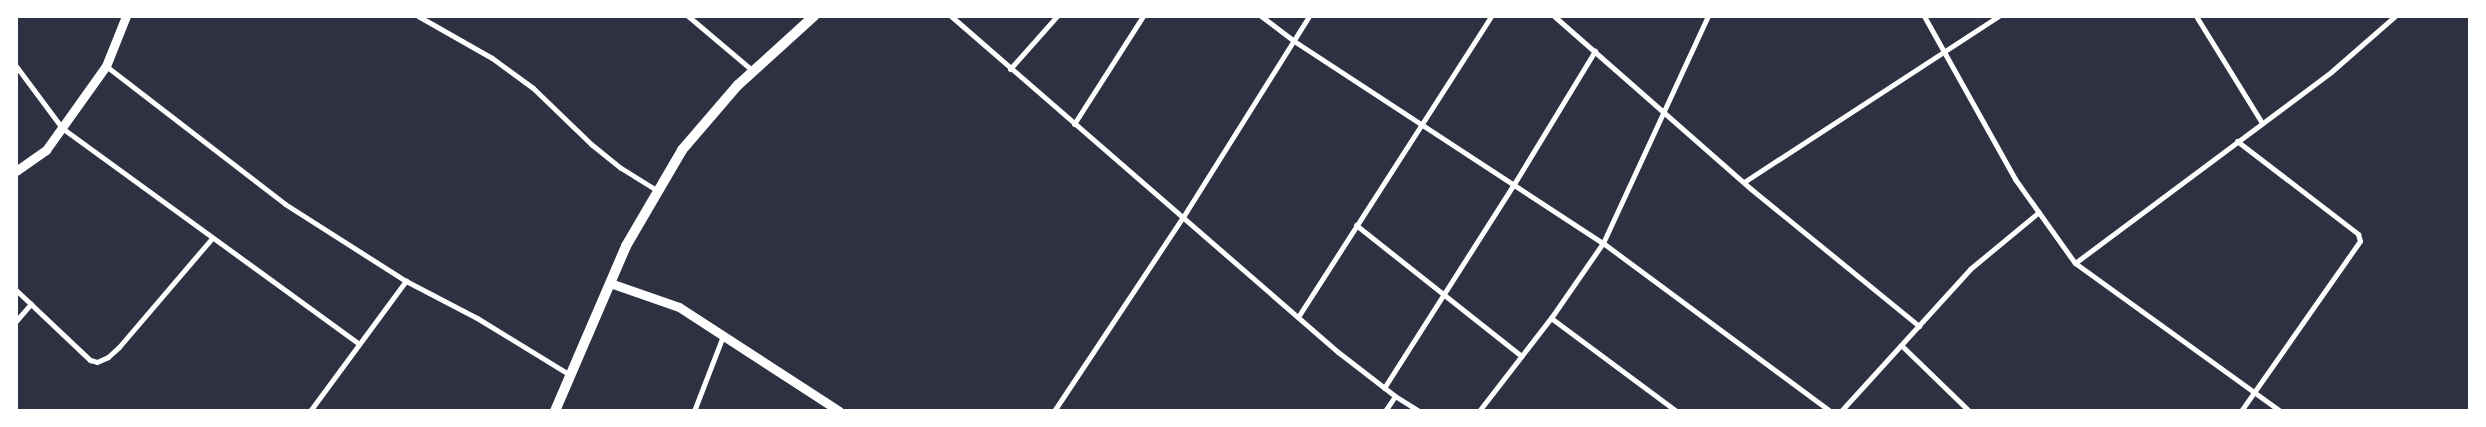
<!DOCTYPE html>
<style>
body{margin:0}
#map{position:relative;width:2486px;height:427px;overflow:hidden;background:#2d3142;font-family:Merriweather,serif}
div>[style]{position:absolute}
.minor>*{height:5px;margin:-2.5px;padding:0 2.5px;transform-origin:2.5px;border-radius:2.5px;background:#fff}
.tertiary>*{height:9px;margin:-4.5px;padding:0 4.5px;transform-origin:4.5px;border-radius:4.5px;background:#fff}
.secondary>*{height:10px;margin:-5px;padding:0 5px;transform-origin:5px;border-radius:5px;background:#fff}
span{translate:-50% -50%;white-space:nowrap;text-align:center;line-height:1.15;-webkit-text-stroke:5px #fff;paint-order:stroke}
.frame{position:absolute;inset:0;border:18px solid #fff;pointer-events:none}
</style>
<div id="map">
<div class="minor">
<div style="left:418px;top:16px;width:85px;rotate:29.6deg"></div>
<div style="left:492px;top:58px;width:51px;rotate:36.2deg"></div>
<div style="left:533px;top:88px;width:81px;rotate:44deg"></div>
<div style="left:591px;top:144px;width:38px;rotate:39deg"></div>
<div style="left:621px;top:168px;width:44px;rotate:31.9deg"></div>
<div style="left:688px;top:16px;width:85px;rotate:40.2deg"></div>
<div style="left:951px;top:16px;width:513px;rotate:40.97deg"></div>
<div style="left:1338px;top:352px;width:72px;rotate:37.7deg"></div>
<div style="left:1395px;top:396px;width:28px;rotate:32deg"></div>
<div style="left:1261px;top:16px;width:41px;rotate:37.1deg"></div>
<div style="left:1294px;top:41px;width:369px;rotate:33.2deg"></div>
<div style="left:1603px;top:243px;width:282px;rotate:36.5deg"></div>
<div style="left:1554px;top:16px;width:262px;rotate:41.3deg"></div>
<div style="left:1751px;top:189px;width:217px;rotate:39.2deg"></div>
<div style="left:1924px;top:16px;width:187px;rotate:60.8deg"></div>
<div style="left:2015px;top:179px;width:103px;rotate:54.5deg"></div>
<div style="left:2075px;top:263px;width:253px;rotate:35.8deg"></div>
<div style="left:2196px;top:16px;width:126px;rotate:58.3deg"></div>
<div style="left:16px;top:66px;width:77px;rotate:53.4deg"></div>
<div style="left:62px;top:128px;width:367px;rotate:36deg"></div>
<div style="left:106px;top:66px;width:226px;rotate:37.6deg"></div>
<div style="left:285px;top:204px;width:143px;rotate:32.5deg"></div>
<div style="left:406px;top:281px;width:80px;rotate:27.5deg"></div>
<div style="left:477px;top:318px;width:109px;rotate:31.5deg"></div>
<div style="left:1010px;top:69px;width:71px;rotate:-48.4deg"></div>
<div style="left:1074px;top:124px;width:128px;rotate:-57.4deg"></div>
<div style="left:2237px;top:141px;width:153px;rotate:37.5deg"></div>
<div style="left:2358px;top:234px;width:7px;rotate:74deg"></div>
<div style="left:2360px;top:241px;width:208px;rotate:125deg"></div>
<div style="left:1744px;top:182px;width:304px;rotate:-33.1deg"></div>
<div style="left:1356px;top:225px;width:211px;rotate:38.4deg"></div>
<div style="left:2075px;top:263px;width:319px;rotate:-36.7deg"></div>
<div style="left:2331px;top:72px;width:85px;rotate:-41.2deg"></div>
<div style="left:16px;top:290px;width:102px;rotate:43.4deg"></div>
<div style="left:90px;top:360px;width:7px;rotate:16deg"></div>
<div style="left:97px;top:362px;width:12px;rotate:-24deg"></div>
<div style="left:108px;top:357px;width:15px;rotate:-42deg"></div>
<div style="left:119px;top:347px;width:143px;rotate:-49.5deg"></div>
<div style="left:1298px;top:317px;width:358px;rotate:-57.3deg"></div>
<div style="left:1551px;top:318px;width:156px;rotate:36.6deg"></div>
<div style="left:16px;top:321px;width:23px;rotate:-49deg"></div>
<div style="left:1901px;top:345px;width:95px;rotate:44.1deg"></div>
<div style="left:1384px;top:388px;width:242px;rotate:-57.5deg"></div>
<div style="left:1514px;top:184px;width:156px;rotate:-58.7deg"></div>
<div style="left:310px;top:411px;width:162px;rotate:-53.6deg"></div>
<div style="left:694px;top:411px;width:80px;rotate:-68.9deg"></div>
<div style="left:1054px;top:411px;width:233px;rotate:-56.4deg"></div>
<div style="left:1183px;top:217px;width:237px;rotate:-57.9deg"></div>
<div style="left:1385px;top:411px;width:18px;rotate:-56deg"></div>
<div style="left:1479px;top:411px;width:118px;rotate:-52.3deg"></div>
<div style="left:1551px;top:318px;width:91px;rotate:-55.3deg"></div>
<div style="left:1603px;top:243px;width:250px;rotate:-65.2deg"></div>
<div style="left:1841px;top:411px;width:192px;rotate:-47.7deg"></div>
<div style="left:1970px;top:269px;width:89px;rotate:-39.6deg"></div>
</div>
<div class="tertiary">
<div style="left:16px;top:171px;width:37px;rotate:-35deg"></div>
<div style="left:46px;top:150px;width:103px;rotate:-54.5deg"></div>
<div style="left:106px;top:66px;width:54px;rotate:-68.2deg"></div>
<div style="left:610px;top:283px;width:73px;rotate:19.2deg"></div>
<div style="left:679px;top:307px;width:191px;rotate:33deg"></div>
</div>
<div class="secondary">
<div style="left:555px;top:411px;width:180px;rotate:-66.7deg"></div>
<div style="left:626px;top:246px;width:111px;rotate:-59.7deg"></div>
<div style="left:682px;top:150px;width:86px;rotate:-49.3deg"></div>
<div style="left:738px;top:85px;width:103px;rotate:-42.2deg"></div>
</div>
<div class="frame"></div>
</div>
